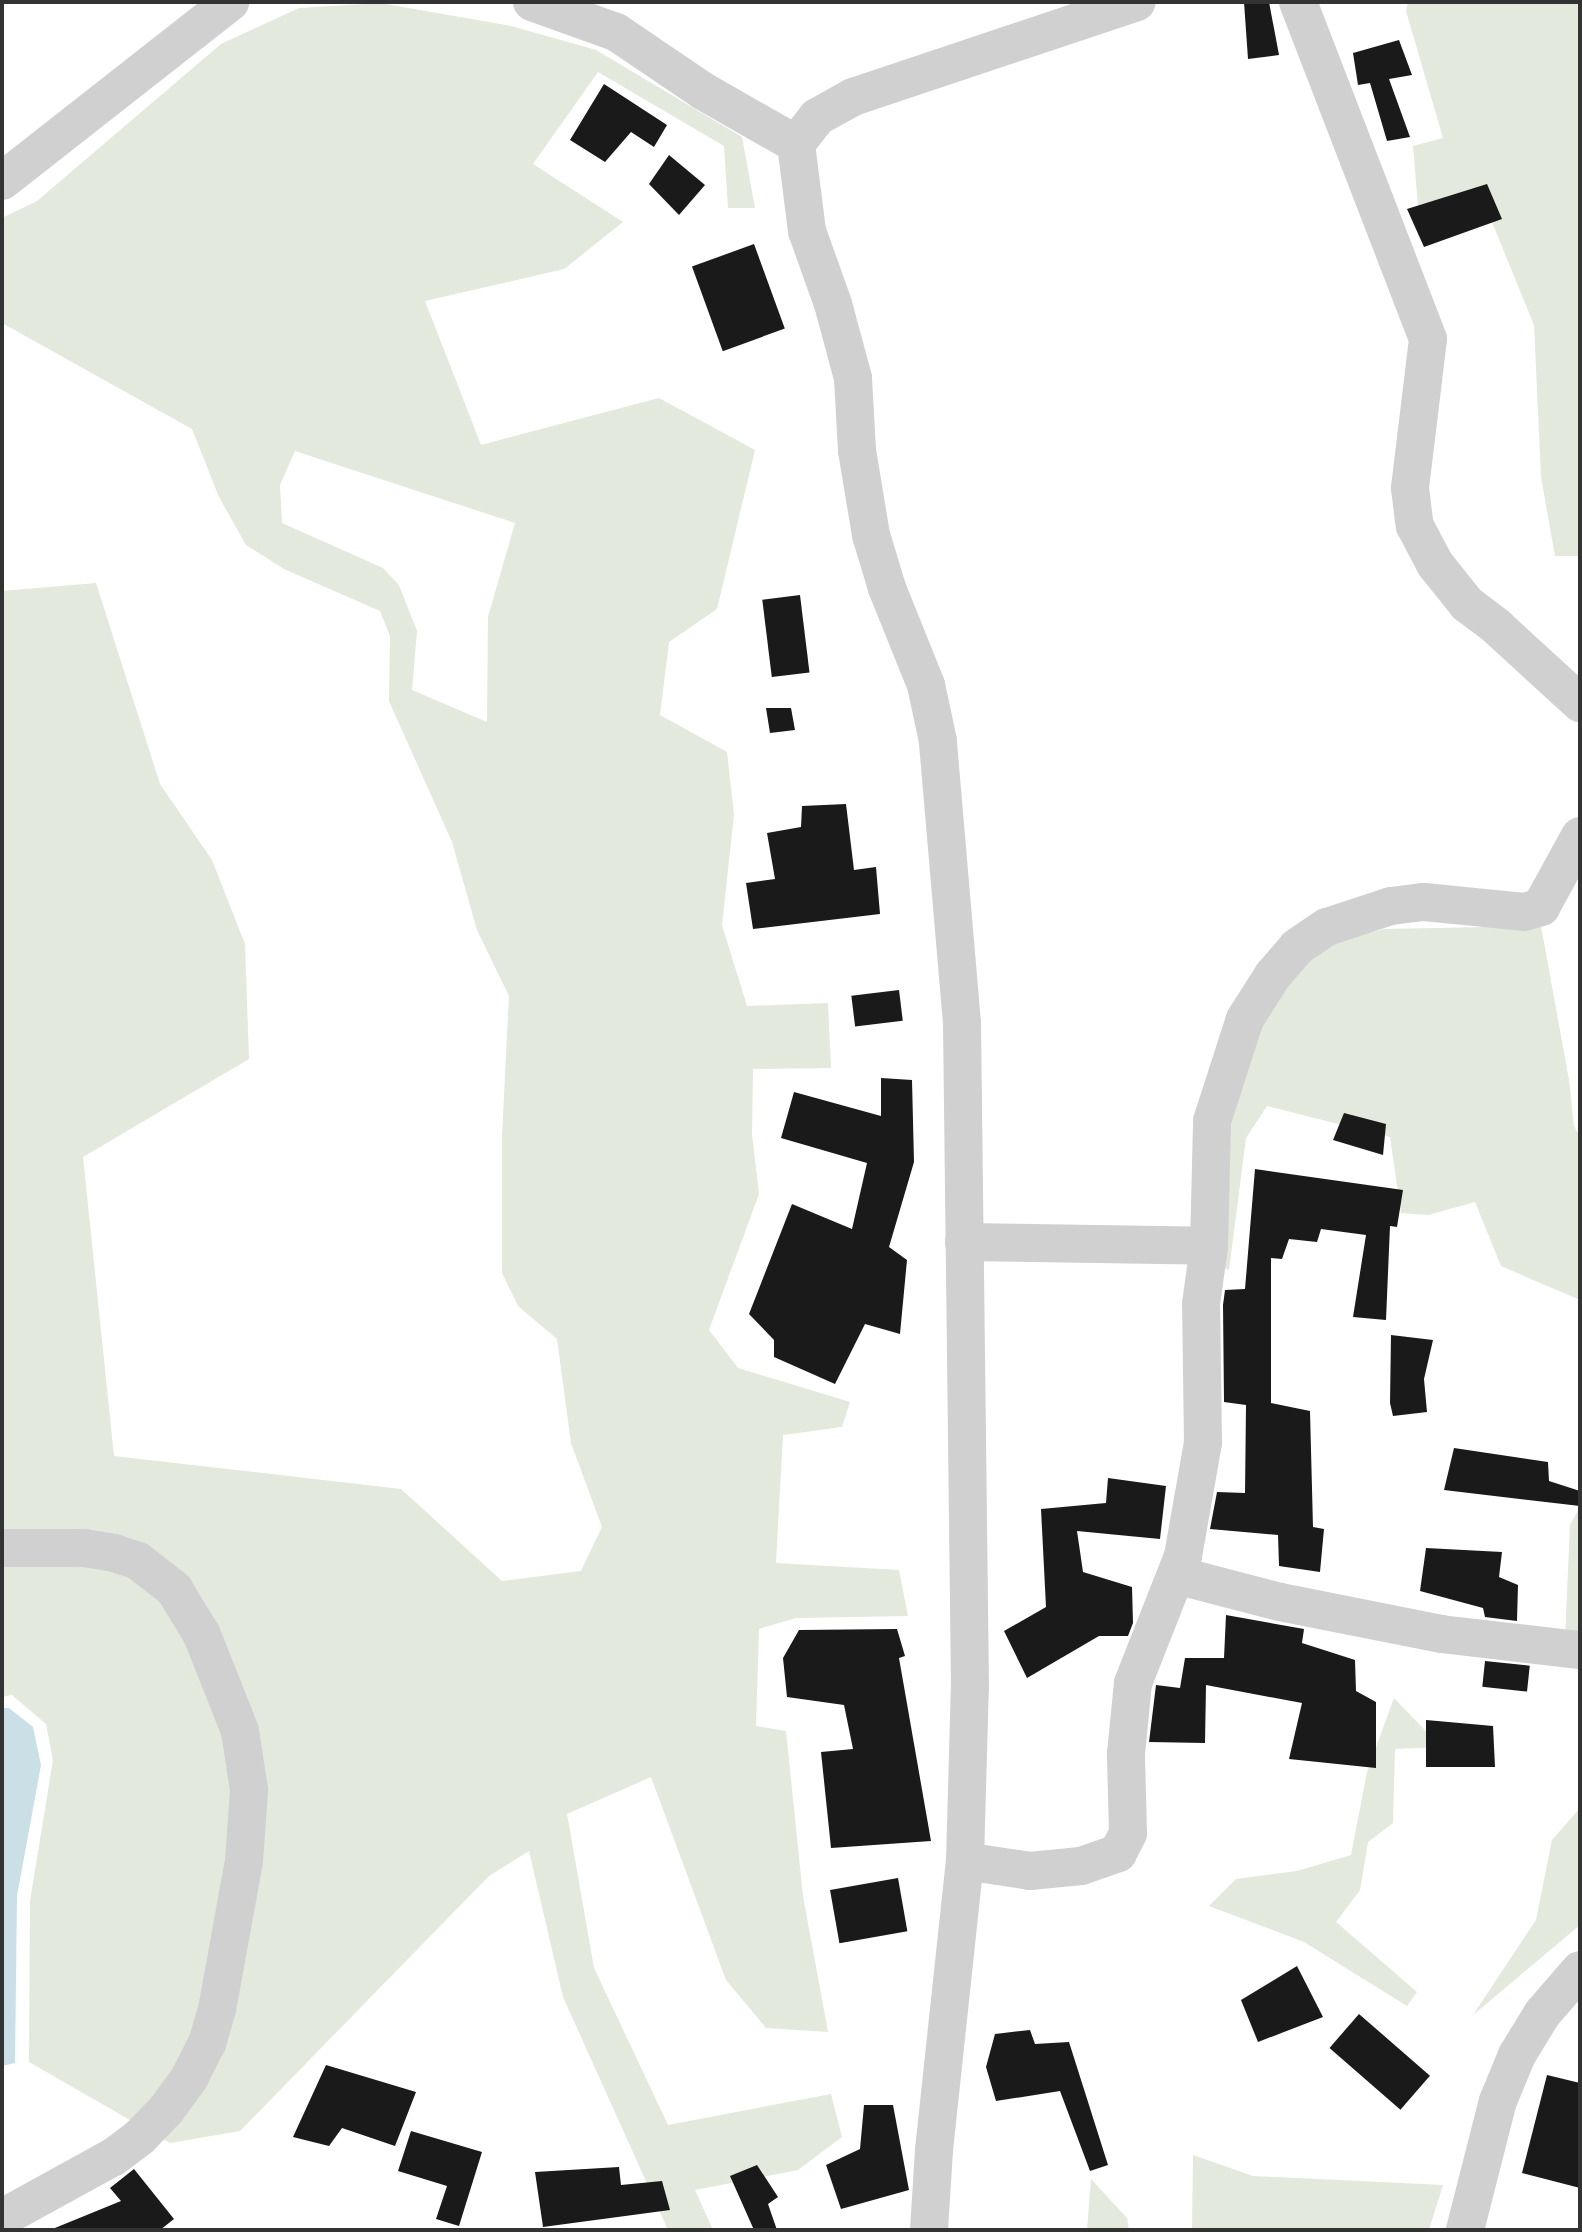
<!DOCTYPE html>
<style>
body{margin:0}
#map{position:relative;width:1582px;height:2232px;overflow:hidden;background:#fff;font-family:Commissioner,sans-serif}
div>[style]{position:absolute}
.green>*{inset:0;background:#e3e9dd}
.water>*{inset:0;background:#cbdfe7}
.building>*{inset:0;background:#1a1a1a;transform-origin:0 0}
.minor>*{height:38px;margin:-19px;padding:0 19px;transform-origin:19px;border-radius:19px;background:#d0d0d0}
span{translate:-50% -50%;white-space:nowrap;text-align:center;line-height:1.15;-webkit-text-stroke:7px #fff;paint-order:stroke}
.frame{position:absolute;inset:0;border:4px solid #333;pointer-events:none}
</style>
<div id="map">
<div class="green">
<div style="clip-path:polygon(1408px 2px,1577px 2px,1580px 10px,1580px 556px,1555px 556px,1541px 477px,1534px 325px,1481px 195px,1418px 206px,1413px 146px,1443px 138px,1406px 11px)"></div>
<div style="clip-path:polygon(evenodd,380px 3px,511px 26px,596px 50px,742px 137px,755px 208px,728px 208px,724px 146px,598px 72px,533px 164px,623px 222px,564px 269px,425px 301px,481px 445px,659px 398px,755px 450px,717px 609px,669px 642px,660px 715px,727px 752px,734px 814px,722px 925px,747px 1006px,828px 1003px,831px 1068px,753px 1069px,752px 1134px,759px 1194px,709px 1330px,738px 1368px,850px 1402px,842px 1427px,783px 1435px,776px 1563px,899px 1570px,908px 1616px,796px 1618px,759px 1629px,756px 1726px,786px 1731px,803px 1896px,828px 2032px,766px 2028px,726px 1980px,651px 1777px,567px 1814px,594px 1968px,668px 2125px,831px 2094px,842px 2137px,798px 2170px,695px 2190px,713px 2230px,668px 2230px,563px 1997px,529px 1851px,489px 1876px,240px 2131px,170px 2143px,29px 2062px,30px 1901px,53px 1760px,46px 1724px,12px 1695px,2px 1697px,2px 591px,96px 583px,160px 784px,212px 860px,245px 944px,249px 1059px,83px 1157px,114px 1456px,401px 1489px,502px 1581px,581px 1571px,602px 1527px,571px 1443px,557px 1339px,518px 1306px,502px 1273px,502px 1136px,509px 996px,477px 930px,452px 842px,389px 701px,390px 636px,380px 611px,284px 569px,246px 545px,219px 497px,192px 429px,2px 323px,2px 218px,37px 201px,221px 44px,299px 8px,380px 3px,295px 451px,515px 523px,488px 617px,487px 722px,412px 690px,417px 631px,399px 585px,383px 568px,282px 523px,280px 485px,295px 451px)"></div>
<div style="clip-path:polygon(1541px 926px,1569px 1080px,1574px 1126px,1580px 1137px,1580px 1300px,1501px 1266px,1475px 1202px,1428px 1215px,1401px 1213px,1390px 1137px,1267px 1106px,1246px 1138px,1229px 1270px,1195px 1255px,1252px 1042px,1284px 986px,1325px 944px,1384px 929px)"></div>
<div style="clip-path:polygon(1580px 1507px,1580px 1663px,1564px 1661px,1570px 1525px)"></div>
<div style="clip-path:polygon(1394px 1698px,1441px 1747px,1395px 1749px,1393px 1823px,1368px 1842px,1360px 1890px,1336px 1922px,1417px 1992px,1407px 2006px,1304px 1942px,1209px 1906px,1236px 1879px,1297px 1871px,1351px 1855px,1367px 1772px)"></div>
<div style="clip-path:polygon(1580px 1808px,1580px 1925px,1473px 2015px,1536px 1920px,1552px 1840px)"></div>
<div style="clip-path:polygon(1193px 2155px,1253px 2176px,1443px 2185px,1429px 2230px,1192px 2230px)"></div>
<div style="clip-path:polygon(1091px 2179px,1127px 2218px,1129px 2230px,1087px 2230px)"></div>
</div>
<div class="water">
<div style="clip-path:polygon(2px 1708px,9px 1708px,33px 1727px,41px 1765px,17px 1896px,15px 2063px,2px 2066px)"></div>
</div>
<div class="building">
<div style="clip-path:polygon(1244px 2px,1269px 2px,1279px 55px,1248px 59px)"></div>
<div style="clip-path:polygon(1399px 40px,1412px 75px,1389px 79px,1410px 137px,1387px 141px,1370px 83px,1358px 85px,1353px 53px)"></div>
<div style="clip-path:polygon(604px 84px,667px 125px,654px 147px,631px 132px,605px 162px,570px 140px)"></div>
<div style="clip-path:polygon(669px 155px,705px 185px,679px 215px,649px 184px)"></div>
<div style="clip-path:polygon(1487px 184px,1502px 219px,1424px 247px,1407px 209px)"></div>
<div style="left:754px;top:244px;width:90px;height:66px;rotate:70deg"></div>
<div style="left:800px;top:595px;width:78px;height:38px;rotate:83deg"></div>
<div style="clip-path:polygon(766px 708px,791px 708px,795px 730px,770px 733px)"></div>
<div style="clip-path:polygon(846px 804px,854px 870px,876px 867px,880px 914px,753px 929px,746px 883px,775px 879px,767px 833px,801px 827px,802px 806px)"></div>
<div style="left:899px;top:990px;width:31px;height:48px;rotate:83deg"></div>
<div style="clip-path:polygon(881px 1078px,912px 1080px,914px 1162px,889px 1247px,907px 1260px,900px 1334px,865px 1324px,835px 1384px,774px 1357px,774px 1340px,749px 1314px,792px 1204px,852px 1229px,867px 1163px,781px 1138px,794px 1092px,881px 1116px)"></div>
<div style="clip-path:polygon(1344px 1113px,1386px 1124px,1383px 1155px,1333px 1140px)"></div>
<div style="clip-path:polygon(1255px 1169px,1403px 1190px,1397px 1227px,1390px 1226px,1386px 1320px,1353px 1317px,1366px 1235px,1321px 1229px,1317px 1242px,1289px 1239px,1282px 1259px,1271px 1258px,1271px 1403px,1310px 1411px,1313px 1527px,1324px 1529px,1320px 1572px,1279px 1566px,1278px 1535px,1210px 1529px,1217px 1492px,1245px 1493px,1246px 1405px,1224px 1402px,1223px 1305px,1225px 1290px,1245px 1289px)"></div>
<div style="clip-path:polygon(1391px 1335px,1433px 1340px,1424px 1379px,1427px 1412px,1393px 1416px,1390px 1403px)"></div>
<div style="clip-path:polygon(1454px 1448px,1548px 1462px,1549px 1481px,1580px 1491px,1580px 1506px,1444px 1490px)"></div>
<div style="clip-path:polygon(1108px 1478px,1166px 1486px,1160px 1539px,1077px 1531px,1083px 1572px,1132px 1587px,1133px 1623px,1128px 1636px,1099px 1636px,1027px 1678px,1004px 1631px,1046px 1607px,1041px 1509px,1106px 1503px)"></div>
<div style="clip-path:polygon(1426px 1548px,1502px 1552px,1499px 1577px,1518px 1585px,1517px 1621px,1485px 1617px,1483px 1608px,1420px 1591px)"></div>
<div style="clip-path:polygon(1226px 1615px,1304px 1629px,1302px 1643px,1355px 1660px,1356px 1691px,1376px 1702px,1376px 1768px,1289px 1759px,1302px 1703px,1206px 1685px,1205px 1743px,1149px 1742px,1156px 1685px,1180px 1688px,1185px 1658px,1224px 1658px)"></div>
<div style="clip-path:polygon(897px 1629px,905px 1656px,899px 1658px,931px 1841px,831px 1848px,821px 1752px,853px 1749px,844px 1705px,787px 1697px,783px 1658px,799px 1630px)"></div>
<div style="left:1485px;top:1661px;width:45px;height:26px;rotate:6deg"></div>
<div style="clip-path:polygon(1426px 1720px,1493px 1726px,1495px 1767px,1426px 1767px)"></div>
<div style="left:898px;top:1878px;width:54px;height:69px;rotate:80deg"></div>
<div style="clip-path:polygon(1297px 1966px,1323px 2017px,1258px 2042px,1241px 2000px)"></div>
<div style="left:1359px;top:2014px;width:94px;height:45px;rotate:41deg"></div>
<div style="clip-path:polygon(1030px 2030px,1035px 2044px,1069px 2042px,1108px 2165px,1090px 2171px,1060px 2091px,996px 2101px,986px 2067px,995px 2034px)"></div>
<div style="clip-path:polygon(326px 2065px,416px 2092px,395px 2146px,342px 2128px,329px 2146px,293px 2137px)"></div>
<div style="clip-path:polygon(1547px 2075px,1580px 2083px,1580px 2188px,1522px 2173px)"></div>
<div style="clip-path:polygon(864px 2105px,893px 2105px,909px 2190px,841px 2209px,826px 2165px,860px 2149px)"></div>
<div style="clip-path:polygon(411px 2131px,482px 2152px,459px 2226px,436px 2219px,447px 2186px,398px 2171px)"></div>
<div style="clip-path:polygon(757px 2165px,778px 2197px,768px 2204px,777px 2230px,754px 2230px,730px 2176px)"></div>
<div style="clip-path:polygon(619px 2167px,621px 2185px,662px 2181px,670px 2210px,543px 2227px,535px 2172px)"></div>
<div style="clip-path:polygon(134px 2169px,174px 2219px,160px 2230px,50px 2230px,121px 2201px,110px 2188px)"></div>
</div>
<div class="minor">
<div style="left:532px;top:2px;width:89px;rotate:19.7deg"></div>
<div style="left:616px;top:32px;width:105px;rotate:34.1deg"></div>
<div style="left:703px;top:91px;width:107px;rotate:29.7deg"></div>
<div style="left:1298px;top:2px;width:361px;rotate:68.9deg"></div>
<div style="left:1428px;top:339px;width:150px;rotate:96.9deg"></div>
<div style="left:1410px;top:488px;width:38px;rotate:83deg"></div>
<div style="left:1415px;top:526px;width:43px;rotate:62.2deg"></div>
<div style="left:1435px;top:564px;width:51px;rotate:51.3deg"></div>
<div style="left:1467px;top:604px;width:38px;rotate:37deg"></div>
<div style="left:1497px;top:627px;width:113px;rotate:42.5deg"></div>
<div style="left:2px;top:181px;width:290px;rotate:-38.1deg"></div>
<div style="left:964px;top:1242px;width:245px;rotate:0.9deg"></div>
<div style="left:2px;top:1548px;width:82px"></div>
<div style="left:84px;top:1548px;width:30px;rotate:9deg"></div>
<div style="left:114px;top:1553px;width:25px;rotate:18deg"></div>
<div style="left:138px;top:1561px;width:46px;rotate:37.9deg"></div>
<div style="left:174px;top:1589px;width:54px;rotate:58.7deg"></div>
<div style="left:202px;top:1635px;width:103px;rotate:68.4deg"></div>
<div style="left:240px;top:1731px;width:60px;rotate:81.3deg"></div>
<div style="left:249px;top:1790px;width:71px;rotate:94deg"></div>
<div style="left:244px;top:1861px;width:150px;rotate:100.3deg"></div>
<div style="left:217px;top:2009px;width:35px;rotate:106deg"></div>
<div style="left:207px;top:2043px;width:38px;rotate:117deg"></div>
<div style="left:190px;top:2077px;width:39px;rotate:126deg"></div>
<div style="left:167px;top:2109px;width:39px;rotate:134deg"></div>
<div style="left:140px;top:2137px;width:34px;rotate:143deg"></div>
<div style="left:113px;top:2157px;width:127px;rotate:151.2deg"></div>
<div style="left:1176px;top:1575px;width:107px;rotate:14.6deg"></div>
<div style="left:1280px;top:1602px;width:164px;rotate:11.2deg"></div>
<div style="left:1441px;top:1634px;width:140px;rotate:6.6deg"></div>
<div style="left:965px;top:1861px;width:66px;rotate:8.7deg"></div>
<div style="left:1030px;top:1871px;width:51px;rotate:-5.6deg"></div>
<div style="left:1081px;top:1866px;width:39px;rotate:-19deg"></div>
<div style="left:1118px;top:1853px;width:22px;rotate:-63deg"></div>
<div style="left:1128px;top:1833px;width:79px;rotate:-91.5deg"></div>
<div style="left:1126px;top:1754px;width:71px;rotate:-84.4deg"></div>
<div style="left:1133px;top:1683px;width:136px;rotate:-68.5deg"></div>
<div style="left:1183px;top:1556px;width:115px;rotate:-80deg"></div>
<div style="left:1203px;top:1443px;width:139px;rotate:-90.8deg"></div>
<div style="left:1201px;top:1304px;width:59px;rotate:-82.1deg"></div>
<div style="left:1209px;top:1246px;width:125px;rotate:-88.6deg"></div>
<div style="left:1212px;top:1121px;width:107px;rotate:-72.1deg"></div>
<div style="left:1245px;top:1019px;width:52px;rotate:-57.5deg"></div>
<div style="left:1273px;top:975px;width:37px;rotate:-49deg"></div>
<div style="left:1297px;top:947px;width:36px;rotate:-34deg"></div>
<div style="left:1327px;top:927px;width:67px;rotate:-18.2deg"></div>
<div style="left:1391px;top:906px;width:33px;rotate:-7deg"></div>
<div style="left:1424px;top:902px;width:100px;rotate:5.7deg"></div>
<div style="left:1524px;top:912px;width:18px;rotate:-16deg"></div>
<div style="left:1541px;top:907px;width:81px;rotate:-61.2deg"></div>
<div style="left:929px;top:2230px;width:80px;rotate:-86.4deg"></div>
<div style="left:934px;top:2150px;width:291px;rotate:-83.9deg"></div>
<div style="left:965px;top:1861px;width:174px;rotate:-88.4deg"></div>
<div style="left:970px;top:1687px;width:664px;rotate:-90.69deg"></div>
<div style="left:962px;top:1023px;width:283px;rotate:-94.9deg"></div>
<div style="left:938px;top:741px;width:57px;rotate:-102.1deg"></div>
<div style="left:926px;top:685px;width:105px;rotate:-111.9deg"></div>
<div style="left:887px;top:588px;width:55px;rotate:-106.8deg"></div>
<div style="left:871px;top:535px;width:86px;rotate:-99.4deg"></div>
<div style="left:857px;top:450px;width:72px;rotate:-93.2deg"></div>
<div style="left:853px;top:378px;width:77px;rotate:-105.1deg"></div>
<div style="left:833px;top:304px;width:77px;rotate:-109.6deg"></div>
<div style="left:807px;top:231px;width:88px;rotate:-97.2deg"></div>
<div style="left:796px;top:144px;width:34px;rotate:-52deg"></div>
<div style="left:817px;top:117px;width:41px;rotate:-29.1deg"></div>
<div style="left:853px;top:97px;width:299px;rotate:-18.5deg"></div>
<div style="left:1465px;top:2230px;width:133px;rotate:-75.7deg"></div>
<div style="left:1498px;top:2101px;width:50px;rotate:-67.6deg"></div>
<div style="left:1517px;top:2055px;width:48px;rotate:-58.6deg"></div>
<div style="left:1542px;top:2014px;width:58px;rotate:-49.2deg"></div>
</div>
<div class="frame"></div>
</div>
